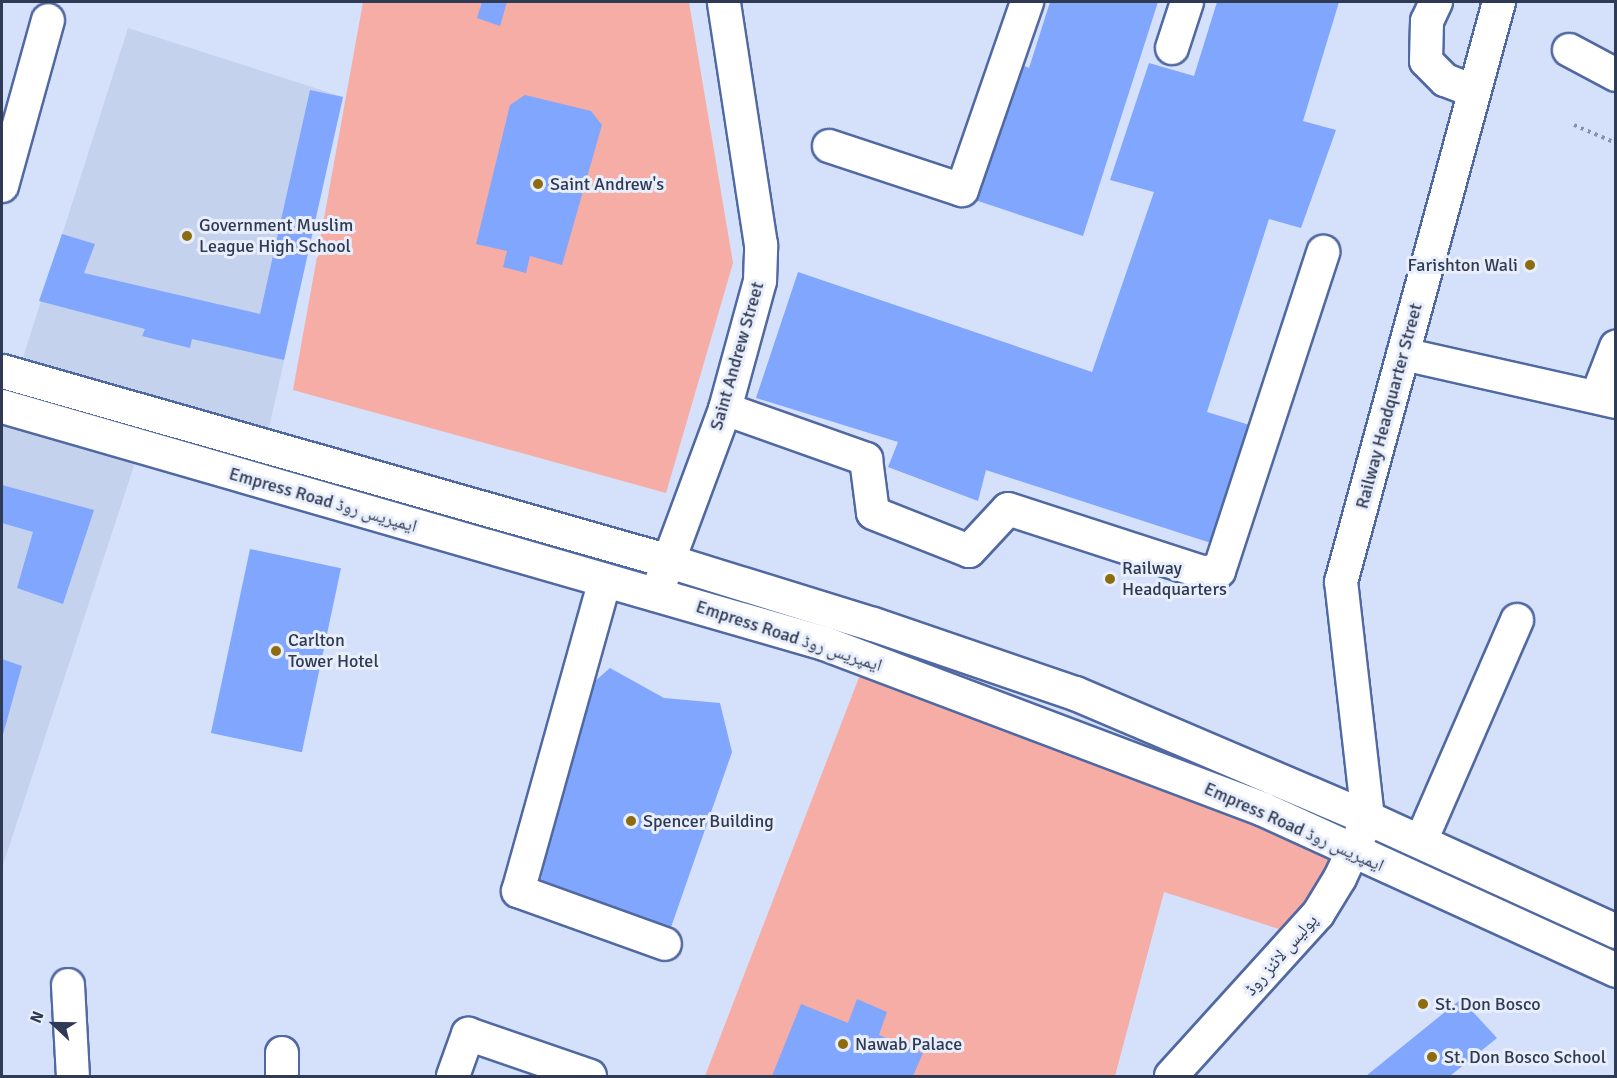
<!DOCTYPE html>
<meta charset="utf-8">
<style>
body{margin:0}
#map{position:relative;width:1617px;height:1078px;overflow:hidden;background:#d5e1fb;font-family:Signika,"Noto Naskh Arabic",sans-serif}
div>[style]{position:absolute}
.built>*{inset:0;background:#c5d2ee}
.green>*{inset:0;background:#f6ada5}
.building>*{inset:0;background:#81a6fe;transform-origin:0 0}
.path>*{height:4px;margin-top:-2px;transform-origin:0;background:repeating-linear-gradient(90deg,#8692ac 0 3px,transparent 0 7.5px)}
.roads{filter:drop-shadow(2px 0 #5169a2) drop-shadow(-2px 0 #5169a2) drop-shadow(0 2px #5169a2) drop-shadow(0 -2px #5169a2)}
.minor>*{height:32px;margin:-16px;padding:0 16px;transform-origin:16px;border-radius:16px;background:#fff}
.major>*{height:33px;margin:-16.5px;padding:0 16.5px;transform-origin:16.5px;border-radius:16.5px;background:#fff}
.dots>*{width:16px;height:16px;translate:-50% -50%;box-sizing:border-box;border:3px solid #e8eefb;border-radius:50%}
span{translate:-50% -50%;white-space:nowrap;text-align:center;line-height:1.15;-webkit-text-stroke:6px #e8eefb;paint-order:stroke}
.poi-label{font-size:18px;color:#2f3a54}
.left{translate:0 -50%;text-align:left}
.right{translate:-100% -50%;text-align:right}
.street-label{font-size:18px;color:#2f3a54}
.frame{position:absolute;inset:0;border:3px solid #2f3a54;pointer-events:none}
.north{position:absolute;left:24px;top:994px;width:60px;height:60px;-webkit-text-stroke:4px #e8eefb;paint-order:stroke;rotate:292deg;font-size:16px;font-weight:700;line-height:24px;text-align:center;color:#2f3a54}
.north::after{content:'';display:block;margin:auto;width:21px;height:27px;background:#2f3a54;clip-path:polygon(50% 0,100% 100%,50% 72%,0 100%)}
</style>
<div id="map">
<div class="built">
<div style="clip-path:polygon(128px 28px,343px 97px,265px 446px,151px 414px,2px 868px,2px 365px,19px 370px)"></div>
</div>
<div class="green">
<div style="clip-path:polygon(363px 2px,689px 2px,733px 263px,666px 493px,293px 390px)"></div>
<div style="clip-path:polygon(865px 662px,1374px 818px,1285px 931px,1164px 892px,1115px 1076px,705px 1076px)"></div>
</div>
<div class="building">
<div style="clip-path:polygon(482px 2px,507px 2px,500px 26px,477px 18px)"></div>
<div style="clip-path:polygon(1050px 2px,1158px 2px,1083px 236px,969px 198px,1013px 61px,1029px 68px)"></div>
<div style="clip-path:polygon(1217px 2px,1339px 2px,1303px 121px,1336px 130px,1301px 228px,1269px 219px,1207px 412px,1253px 426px,1214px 544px,986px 470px,978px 501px,888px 467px,898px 442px,756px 398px,798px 272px,1092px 372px,1154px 192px,1110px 180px,1149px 63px,1194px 76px)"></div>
<div style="clip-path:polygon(310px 90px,343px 97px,284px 360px,192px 339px,190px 348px,142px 336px,145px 329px,39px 301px,62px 234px,95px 244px,84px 273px,260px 314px)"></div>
<div style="clip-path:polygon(525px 95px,591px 111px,602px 125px,562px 265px,530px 256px,526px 273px,503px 267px,507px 251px,476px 244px,510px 105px)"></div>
<div style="clip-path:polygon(2px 485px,94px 510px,63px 604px,17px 588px,33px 532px,2px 523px)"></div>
<div style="left:250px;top:549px;width:93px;height:188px;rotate:12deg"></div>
<div style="clip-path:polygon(2px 659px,22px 666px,2px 738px)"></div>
<div style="clip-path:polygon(610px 668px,664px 698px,720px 703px,732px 752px,668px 936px,539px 889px,578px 696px)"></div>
<div style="clip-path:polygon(857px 999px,887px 1012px,879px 1035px,923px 1053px,913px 1076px,772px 1076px,801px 1004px,848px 1023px)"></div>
<div style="clip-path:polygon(1461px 999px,1497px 1038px,1450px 1076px,1366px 1076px)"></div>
</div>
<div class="path">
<div style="left:1574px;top:125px;width:46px;rotate:23.2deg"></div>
</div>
<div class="roads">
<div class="minor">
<div style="left:1436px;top:2px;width:21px;rotate:115deg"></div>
<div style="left:1427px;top:21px;width:40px;rotate:91.4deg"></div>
<div style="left:1426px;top:61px;width:27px;rotate:45deg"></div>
<div style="left:1445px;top:80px;width:31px;rotate:21deg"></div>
<div style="left:1172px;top:48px;width:48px;rotate:-71.9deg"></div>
<div style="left:1569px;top:50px;width:53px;rotate:28deg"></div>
<div style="left:829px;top:146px;width:140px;rotate:18.3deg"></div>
<div style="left:962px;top:190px;width:199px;rotate:-70.9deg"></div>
<div style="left:2px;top:186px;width:172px;rotate:-74.5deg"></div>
<div style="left:1403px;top:354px;width:218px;rotate:12.7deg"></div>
<div style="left:1597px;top:396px;width:53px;rotate:-68.8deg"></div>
<div style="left:725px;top:409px;width:150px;rotate:19.5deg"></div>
<div style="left:866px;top:459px;width:54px;rotate:82.6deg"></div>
<div style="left:873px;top:513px;width:103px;rotate:21.6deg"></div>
<div style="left:969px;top:551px;width:57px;rotate:-47.1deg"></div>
<div style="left:1008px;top:509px;width:204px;rotate:18deg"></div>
<div style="left:1202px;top:572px;width:17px;rotate:-3deg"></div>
<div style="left:1219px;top:571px;width:336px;rotate:-71.9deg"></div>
<div style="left:605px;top:580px;width:323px;rotate:105.6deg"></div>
<div style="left:518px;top:891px;width:156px;rotate:19.8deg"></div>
<div style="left:656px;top:595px;width:198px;rotate:-69.6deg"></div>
<div style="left:725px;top:409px;width:133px;rotate:-74.7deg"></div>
<div style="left:760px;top:281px;width:36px;rotate:-88deg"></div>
<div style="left:761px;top:245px;width:246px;rotate:-98.7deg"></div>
<div style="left:1421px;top:841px;width:241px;rotate:-66.5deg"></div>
<div style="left:68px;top:985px;width:91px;rotate:86.9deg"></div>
<div style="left:282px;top:1053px;width:23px;rotate:90deg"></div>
<div style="left:453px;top:1076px;width:45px;rotate:-70.3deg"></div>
<div style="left:468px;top:1034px;width:129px;rotate:19deg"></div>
<div style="left:1171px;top:1076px;width:219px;rotate:-47.8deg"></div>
<div style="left:1318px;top:914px;width:42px;rotate:-58.6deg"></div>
<div style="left:1340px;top:878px;width:66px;rotate:-65deg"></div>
<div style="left:1368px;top:818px;width:238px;rotate:-96.5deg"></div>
<div style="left:1341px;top:582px;width:601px;rotate:-74.76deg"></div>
</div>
<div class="major">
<div style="left:2px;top:371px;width:694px;rotate:15.9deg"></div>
<div style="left:669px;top:561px;width:214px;rotate:17.2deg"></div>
<div style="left:873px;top:624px;width:213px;rotate:18.9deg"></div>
<div style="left:1075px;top:693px;width:319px;rotate:23.1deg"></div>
<div style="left:1368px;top:818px;width:273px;rotate:24.5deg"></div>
<div style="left:2px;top:406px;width:855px;rotate:16.08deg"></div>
<div style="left:824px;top:643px;width:469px;rotate:20.7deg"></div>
<div style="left:1263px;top:809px;width:388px;rotate:24.5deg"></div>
</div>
</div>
<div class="dots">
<div style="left:538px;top:184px;background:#8d6c0f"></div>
<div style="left:187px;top:236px;background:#8d6c0f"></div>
<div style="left:1530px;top:265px;background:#8d6c0f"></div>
<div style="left:1110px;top:579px;background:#8d6c0f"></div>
<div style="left:276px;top:651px;background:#8d6c0f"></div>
<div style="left:631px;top:821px;background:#8d6c0f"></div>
<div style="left:1423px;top:1004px;background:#8d6c0f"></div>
<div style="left:843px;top:1044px;background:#8d6c0f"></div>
<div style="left:1432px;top:1057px;background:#8d6c0f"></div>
</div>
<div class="poi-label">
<span class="left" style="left:550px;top:184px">Saint Andrew's</span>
<span class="left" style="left:199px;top:236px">Government Muslim<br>League High School</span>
<span class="right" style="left:1518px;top:265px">Farishton Wali</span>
<span class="left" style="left:1122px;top:579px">Railway<br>Headquarters</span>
<span class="left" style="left:288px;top:651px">Carlton<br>Tower Hotel</span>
<span class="left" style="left:643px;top:821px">Spencer Building</span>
<span class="left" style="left:1435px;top:1004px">St. Don Bosco</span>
<span class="left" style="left:855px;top:1044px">Nawab Palace</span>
<span class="left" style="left:1444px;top:1057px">St. Don Bosco School</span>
</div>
<div class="street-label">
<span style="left:737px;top:356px;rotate:-74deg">Saint Andrew Street</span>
<span style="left:1389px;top:406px;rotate:-75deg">Railway Headquarter Street</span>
<span style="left:323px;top:500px;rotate:16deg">Empress Road ایمپریس روڈ</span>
<span style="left:789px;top:636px;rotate:18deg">Empress Road ایمپریس روڈ</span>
<span style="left:1294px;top:827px;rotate:24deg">Empress Road ایمپریس روڈ</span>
<span style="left:1281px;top:955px;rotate:-49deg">پولیس لائنز روڈ</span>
</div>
<div class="frame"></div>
<div class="north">N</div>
</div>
